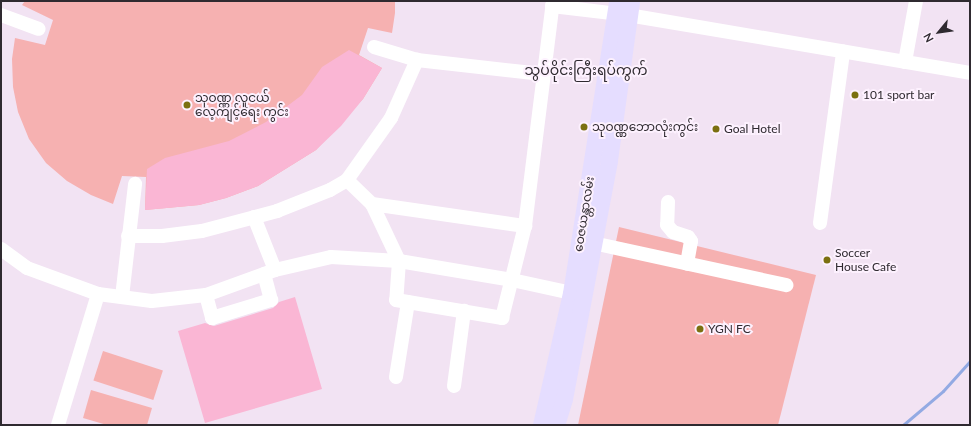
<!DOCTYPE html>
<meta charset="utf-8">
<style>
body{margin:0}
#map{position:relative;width:971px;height:426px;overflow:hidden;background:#f2e3f3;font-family:Lato,"Noto Sans Myanmar",sans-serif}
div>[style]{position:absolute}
.green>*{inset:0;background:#f6b1b1;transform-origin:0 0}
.stream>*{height:3px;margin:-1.5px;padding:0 1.5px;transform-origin:1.5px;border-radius:1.5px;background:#93aae3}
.building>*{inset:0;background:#fab6d4}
.minor>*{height:14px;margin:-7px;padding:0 7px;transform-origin:7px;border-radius:7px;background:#fff}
.major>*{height:17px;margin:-8.5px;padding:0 8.5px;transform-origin:8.5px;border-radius:8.5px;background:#e5ddff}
.dots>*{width:11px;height:11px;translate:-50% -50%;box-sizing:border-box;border:2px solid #fdf1fe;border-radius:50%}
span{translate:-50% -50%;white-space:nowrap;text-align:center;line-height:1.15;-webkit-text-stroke:4px #fdf1fe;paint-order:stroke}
.poi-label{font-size:12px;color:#2f2a30}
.left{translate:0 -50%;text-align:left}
.street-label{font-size:12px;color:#2f2a30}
.quarter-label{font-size:14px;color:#2f2a30}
.frame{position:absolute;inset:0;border:2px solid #2f2a30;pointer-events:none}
.north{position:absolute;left:919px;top:12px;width:40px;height:40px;-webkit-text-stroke:3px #fdf1fe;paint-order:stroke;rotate:241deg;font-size:11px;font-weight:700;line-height:16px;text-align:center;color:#2f2a30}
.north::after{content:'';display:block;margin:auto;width:14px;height:18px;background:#2f2a30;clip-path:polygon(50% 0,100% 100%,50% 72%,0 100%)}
</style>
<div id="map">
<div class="green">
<div style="clip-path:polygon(25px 1px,395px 1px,395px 13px,392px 33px,368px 28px,359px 55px,382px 68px,363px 99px,316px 150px,258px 186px,226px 198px,199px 205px,145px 210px,146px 177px,122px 176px,113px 204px,91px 195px,67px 181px,46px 163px,29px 139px,18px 112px,13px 87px,12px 59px,15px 38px,45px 45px,53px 20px,22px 5px)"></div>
<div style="clip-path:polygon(619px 227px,816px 275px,778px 425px,578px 425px)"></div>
<div style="left:103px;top:351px;width:63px;height:31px;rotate:18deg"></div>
<div style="clip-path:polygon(91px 390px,152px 408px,147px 425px,107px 425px,83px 418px)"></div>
</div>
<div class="stream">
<div style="left:903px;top:425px;width:52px;rotate:-40.4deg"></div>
<div style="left:943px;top:391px;width:40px;rotate:-48deg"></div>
</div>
<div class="building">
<div style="clip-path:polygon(349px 50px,382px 68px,363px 99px,341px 126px,316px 150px,258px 186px,226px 198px,199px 205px,145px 210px,147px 169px,165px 158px,229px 141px,266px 122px,302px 95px,322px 67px)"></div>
<div style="clip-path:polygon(295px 297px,322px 389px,205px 423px,178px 331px,205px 323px,214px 326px,273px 308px,279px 302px)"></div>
</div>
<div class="minor">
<div style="left:552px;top:6px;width:77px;rotate:6.8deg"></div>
<div style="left:628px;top:15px;width:347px;rotate:9.6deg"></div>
<div style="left:1px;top:15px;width:40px;rotate:20.2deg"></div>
<div style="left:374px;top:47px;width:45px;rotate:16.8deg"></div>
<div style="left:417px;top:60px;width:126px;rotate:6.4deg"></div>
<div style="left:905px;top:62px;width:62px;rotate:-79.8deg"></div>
<div style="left:347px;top:180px;width:76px;rotate:-54.6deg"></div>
<div style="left:391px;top:118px;width:64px;rotate:-65.9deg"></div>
<div style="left:668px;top:202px;width:23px;rotate:92deg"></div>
<div style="left:667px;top:225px;width:9px;rotate:49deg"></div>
<div style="left:673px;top:232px;width:16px;rotate:18deg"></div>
<div style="left:688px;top:237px;width:5px;rotate:53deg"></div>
<div style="left:691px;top:241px;width:23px;rotate:100deg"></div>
<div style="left:372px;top:204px;width:155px;rotate:8.2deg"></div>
<div style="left:254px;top:217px;width:57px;rotate:68.4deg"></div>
<div style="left:820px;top:223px;width:173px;rotate:-82.3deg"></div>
<div style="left:128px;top:236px;width:34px"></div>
<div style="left:162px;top:236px;width:40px;rotate:-7.1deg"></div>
<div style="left:202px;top:231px;width:78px;rotate:-14.9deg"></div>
<div style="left:277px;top:211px;width:57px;rotate:-21.6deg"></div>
<div style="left:330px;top:190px;width:20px;rotate:-30deg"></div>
<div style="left:347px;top:180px;width:35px;rotate:44deg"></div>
<div style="left:372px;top:204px;width:63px;rotate:64.7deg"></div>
<div style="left:399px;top:261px;width:39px;rotate:94deg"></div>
<div style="left:396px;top:300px;width:108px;rotate:9.6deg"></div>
<div style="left:502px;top:318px;width:95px;rotate:-76deg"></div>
<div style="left:525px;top:226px;width:227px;rotate:-82.9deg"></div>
<div style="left:593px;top:243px;width:198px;rotate:12.3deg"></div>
<div style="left:1px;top:249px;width:32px;rotate:36deg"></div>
<div style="left:27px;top:268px;width:76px;rotate:20.1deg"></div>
<div style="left:98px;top:294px;width:54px;rotate:7.4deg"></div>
<div style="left:152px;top:301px;width:54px;rotate:-6.3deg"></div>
<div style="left:206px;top:295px;width:73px;rotate:-19.9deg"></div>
<div style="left:275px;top:270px;width:57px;rotate:-13.1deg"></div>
<div style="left:331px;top:257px;width:68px;rotate:3.4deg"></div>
<div style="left:399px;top:261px;width:115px;rotate:9.5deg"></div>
<div style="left:512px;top:280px;width:71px;rotate:12.3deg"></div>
<div style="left:206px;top:295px;width:24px;rotate:75deg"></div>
<div style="left:212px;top:318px;width:62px;rotate:-17deg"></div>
<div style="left:271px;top:300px;width:27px;rotate:-105deg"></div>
<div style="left:122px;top:297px;width:114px;rotate:-83.4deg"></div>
<div style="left:396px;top:377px;width:76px;rotate:-80.9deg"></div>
<div style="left:454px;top:386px;width:76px;rotate:-82.4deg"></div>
<div style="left:58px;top:425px;width:137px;rotate:-73deg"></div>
</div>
<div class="major">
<div style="left:541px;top:425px;width:135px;rotate:-77.2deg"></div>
<div style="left:571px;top:293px;width:296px;rotate:-81deg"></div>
<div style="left:556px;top:425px;width:27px;rotate:-73deg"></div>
<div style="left:564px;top:399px;width:243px;rotate:-79.3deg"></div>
<div style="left:609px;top:160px;width:161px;rotate:-82.1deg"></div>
</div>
<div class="dots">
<div style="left:855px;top:95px;background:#7b7010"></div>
<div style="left:187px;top:105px;background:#7b7010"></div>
<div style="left:584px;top:127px;background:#7b7010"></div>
<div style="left:716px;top:129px;background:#7b7010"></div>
<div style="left:827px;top:260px;background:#7b7010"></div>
<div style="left:700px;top:329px;background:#7b7010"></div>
</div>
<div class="poi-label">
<span class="left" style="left:863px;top:95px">101 sport bar</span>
<span class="left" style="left:195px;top:105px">သုဝဏ္ဏ လူငယ်<br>လေ့ကျင့်ရေး ကွင်း</span>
<span class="left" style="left:592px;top:127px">သုဝဏ္ဏဘောလုံးကွင်း</span>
<span class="left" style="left:724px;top:129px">Goal Hotel</span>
<span class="left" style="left:835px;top:260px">Soccer<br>House Cafe</span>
<span class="left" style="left:708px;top:329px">YGN FC</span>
</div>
<div class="street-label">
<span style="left:584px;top:214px;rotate:-81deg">ဝေဇယန္တာလမ်း</span>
</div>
<div class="quarter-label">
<span style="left:586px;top:70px">သွပ်ဝိုင်းကြီးရပ်ကွက်</span>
</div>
<div class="frame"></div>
<div class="north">N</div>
</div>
